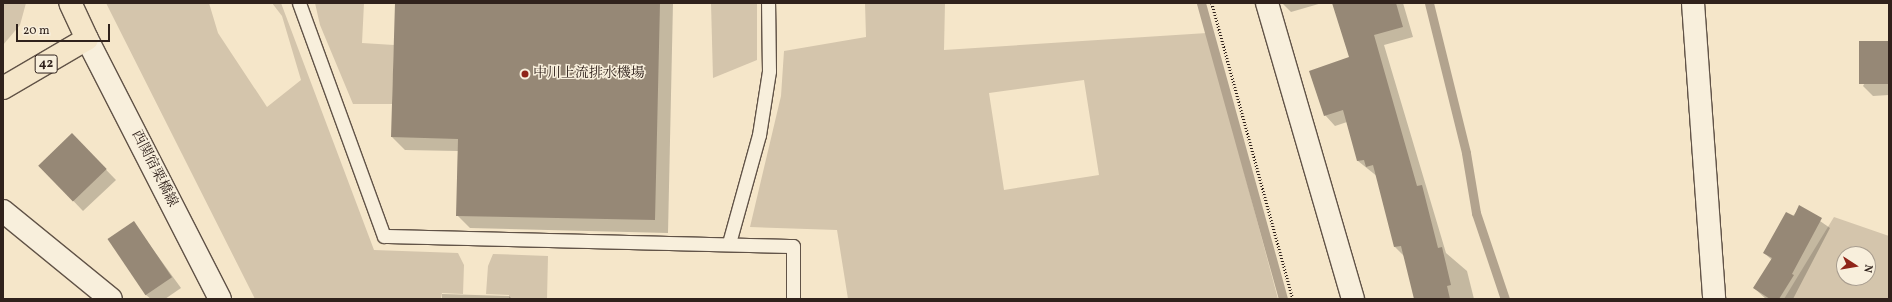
<!DOCTYPE html>
<meta charset="utf-8">
<style>
body{margin:0}
#map{position:relative;width:1892px;height:302px;overflow:hidden;background:#f5e6c9;font-family:Vollkorn,"Noto Serif JP",serif}
div>[style]{position:absolute}
.green>*{inset:0;background:#d4c5ac}
.shadow>*{inset:0;background:#0003}
.stream>*{height:9px;margin:-4.5px;padding:0 4.5px;transform-origin:4.5px;border-radius:4.5px;background:#b2a38e}
.building>*{inset:0;background:#968876;transform-origin:0 0}
.path>*{height:2.5px;margin-top:-1.25px;transform-origin:0;background:repeating-linear-gradient(90deg,#30221c 0 1px,transparent 0 3px)}
.roads{filter:drop-shadow(1px 0 #615347) drop-shadow(-1px 0 #615347) drop-shadow(0 1px #615347) drop-shadow(0 -1px #615347)}
.service>*{height:13px;margin:-6.5px;padding:0 6.5px;transform-origin:6.5px;border-radius:6.5px;background:#f8efdc}
.minor>*{height:22px;margin:-11px;padding:0 11px;transform-origin:11px;border-radius:11px;background:#f8efdc}
.tertiary>*{height:22px;margin:-11px;padding:0 11px;transform-origin:11px;border-radius:11px;background:#f8efdc}
.secondary>*{height:22px;margin:-11px;padding:0 11px;transform-origin:11px;border-radius:11px;background:#f8efdc}
.primary>*{height:22px;margin:-11px;padding:0 11px;transform-origin:11px;border-radius:11px;background:#f5e6c9}
.dots>*{width:11px;height:11px;translate:-50% -50%;box-sizing:border-box;border:2px solid #f8efdc;border-radius:50%}
span{translate:-50% -50%;white-space:nowrap;text-align:center;line-height:1.15;-webkit-text-stroke:3px #f8efdc;paint-order:stroke}
.shield-label span{padding:1px 3px;background:#f8efdc;border:1px solid;border-radius:3px;-webkit-text-stroke-width:0}
.shield-label{font-size:13px;color:#30221c;font-weight:700}
.poi-label{font-size:14px;color:#30221c}
.left{translate:0 -50%;text-align:left}
.street-label{font-size:14px;color:#30221c}
.frame{position:absolute;inset:0;border:4px solid #30221c;pointer-events:none}
.north{position:absolute;left:1836px;top:246px;width:40px;height:40px;box-sizing:border-box;background:#f8efdc;border:1px solid #a89d8f;border-radius:50%;rotate:102deg;font-size:11px;font-weight:700;line-height:16px;text-align:center;color:#30221c}
.north::after{content:'';display:block;margin:auto;width:14px;height:18px;background:#8f2418;clip-path:polygon(50% 0,100% 100%,50% 72%,0 100%)}
.scale{position:absolute;left:16px;top:24px;width:94px;height:18px;box-sizing:border-box;border:2px solid #30221c;border-top:0;padding-left:5px;font-size:12px;line-height:14px;white-space:nowrap;color:#30221c;-webkit-text-stroke:3px #f8efdc;paint-order:stroke}
</style>
<div id="map">
<div class="green">
<div style="clip-path:polygon(3px 3px,26px 3px,20px 25px,3px 45px)"></div>
<div style="clip-path:polygon(106px 3px,209px 3px,218px 33px,267px 107px,301px 80px,282px 16px,272px 3px,281px 3px,374px 250px,458px 253px,464px 265px,463px 294px,442px 293px,441px 299px,255px 299px)"></div>
<div style="clip-path:polygon(315px 3px,364px 3px,362px 43px,394px 45px,392px 104px,353px 104px,320px 25px)"></div>
<div style="clip-path:polygon(711px 3px,757px 3px,757px 60px,713px 78px)"></div>
<div style="clip-path:polygon(evenodd,865px 3px,945px 3px,944px 50px,1207px 33px,1278px 299px,848px 299px,837px 230px,750px 227px,781px 96px,784px 51px,866px 37px,865px 3px,1084px 80px,1099px 175px,1004px 190px,989px 93px,1084px 80px)"></div>
<div style="clip-path:polygon(evenodd,1834px 217px,1889px 236px,1889px 299px,1784px 299px,1834px 217px,1844px 254px,1868px 254px,1868px 278px,1844px 278px,1844px 254px)"></div>
<div style="clip-path:polygon(493px 254px,548px 256px,547px 299px,509px 299px,509px 295px,486px 294px,488px 266px)"></div>
</div>
<div class="shadow">
<div style="clip-path:polygon(396px 3px,673px 3px,668px 233px,470px 228px,457px 215px,458px 151px,405px 150px,392px 137px)"></div>
<div style="clip-path:polygon(1282px 3px,1322px 3px,1291px 12px)"></div>
<div style="clip-path:polygon(1333px 3px,1403px 3px,1413px 37px,1384px 45px,1446px 253px,1467px 271px,1474px 299px,1416px 299px,1405px 257px,1395px 247px,1378px 177px,1358px 161px,1347px 122px,1335px 126px,1325px 115px,1350px 58px)"></div>
<div style="clip-path:polygon(1889px 42px,1889px 95px,1873px 96px,1863px 86px)"></div>
<div style="clip-path:polygon(82px 145px,116px 180px,83px 211px,40px 166px)"></div>
<div style="clip-path:polygon(1800px 207px,1830px 228px,1793px 299px,1766px 299px,1754px 288px,1772px 260px,1764px 253px)"></div>
<div style="clip-path:polygon(133px 222px,181px 288px,165px 299px,151px 299px,146px 295px)"></div>
<div style="clip-path:polygon(442px 294px,509px 296px,512px 299px,442px 299px)"></div>
</div>
<div class="stream">
<div style="left:1201px;top:3px;width:307px;rotate:74.5deg"></div>
<div style="left:1429px;top:3px;width:154px;rotate:76.1deg"></div>
<div style="left:1466px;top:153px;width:61px;rotate:80.5deg"></div>
<div style="left:1476px;top:213px;width:91px;rotate:71.4deg"></div>
</div>
<div class="building">
<div style="clip-path:polygon(395px 3px,660px 3px,655px 220px,456px 216px,458px 139px,391px 137px)"></div>
<div style="clip-path:polygon(1332px 3px,1396px 3px,1403px 27px,1374px 35px,1417px 186px,1422px 185px,1438px 248px,1442px 247px,1451px 285px,1447px 286px,1450px 299px,1414px 299px,1401px 246px,1394px 247px,1373px 165px,1366px 167px,1364px 160px,1357px 161px,1343px 110px,1324px 116px,1309px 71px,1349px 57px)"></div>
<div style="left:1889px;top:41px;width:43px;height:30px;rotate:90deg"></div>
<div style="left:72px;top:133px;width:50px;height:47px;rotate:46deg"></div>
<div style="clip-path:polygon(1799px 205px,1822px 218px,1792px 274px,1794px 275px,1779px 299px,1770px 299px,1753px 288px,1772px 258px,1763px 253px,1786px 212px,1794px 216px)"></div>
<div style="left:134px;top:221px;width:68px;height:32px;rotate:56deg"></div>
</div>
<div class="path">
<div style="left:1212px;top:3px;width:307px;rotate:74.7deg"></div>
</div>
<div class="roads">
<div class="service">
<div style="left:299px;top:3px;width:248px;rotate:70deg"></div>
<div style="left:384px;top:236px;width:409px;rotate:1.4deg"></div>
<div style="left:793px;top:246px;width:53px;rotate:90deg"></div>
<div style="left:729px;top:243px;width:112px;rotate:-74.5deg"></div>
<div style="left:759px;top:135px;width:65px;rotate:-81.1deg"></div>
<div style="left:769px;top:71px;width:68px;rotate:-90.8deg"></div>
</div>
<div class="minor">
<div style="left:1267px;top:3px;width:308px;rotate:73.8deg"></div>
<div style="left:1693px;top:3px;width:297px;rotate:85.9deg"></div>
</div>
<div class="tertiary">
<div style="left:3px;top:211px;width:139px;rotate:39.2deg"></div>
</div>
<div class="secondary">
<div style="left:87px;top:39px;width:292px;rotate:62.9deg"></div>
</div>
<div class="primary">
<div style="left:3px;top:88px;width:97px;rotate:-30.3deg"></div>
<div style="left:87px;top:39px;width:40px;rotate:-115deg"></div>
</div>
</div>
<div class="dots">
<div style="left:525px;top:74px;background:#8f2418"></div>
</div>
<div class="shield-label">
<span style="left:46px;top:64px">42</span>
</div>
<div class="poi-label">
<span class="left" style="left:533px;top:74px">中川上流排水機場</span>
</div>
<div class="street-label">
<span style="left:154px;top:169px;rotate:63deg">西関宿栗橋線</span>
</div>
<div class="frame"></div>
<div class="north">N</div>
<div class="scale">20 m</div>
</div>
